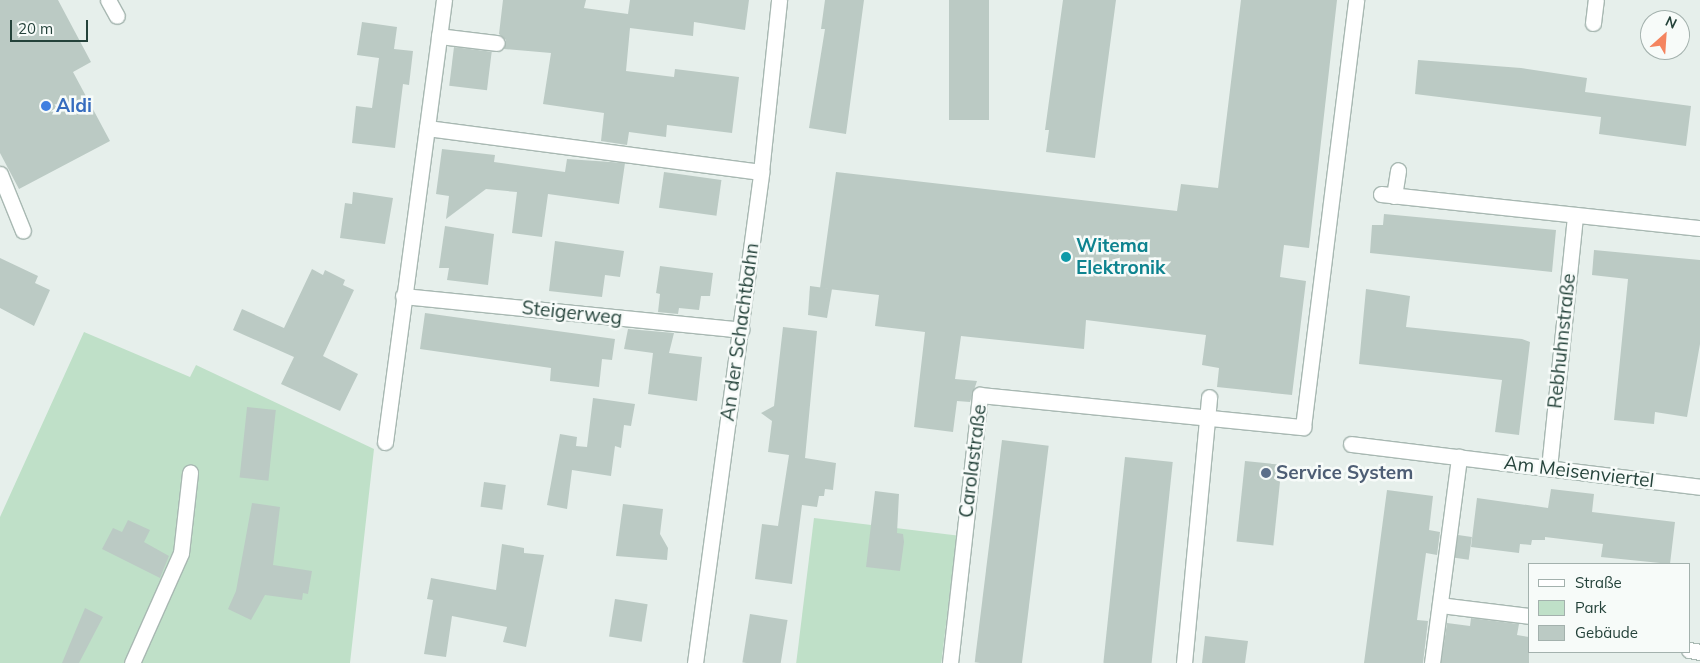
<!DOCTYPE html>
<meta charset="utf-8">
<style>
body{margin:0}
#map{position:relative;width:1700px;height:663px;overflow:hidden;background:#e6efeb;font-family:Mulish,sans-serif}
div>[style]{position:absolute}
.green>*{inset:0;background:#bfe0c8;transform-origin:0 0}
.building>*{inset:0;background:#bbcac4;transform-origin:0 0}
.roads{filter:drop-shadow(1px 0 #a8b8b2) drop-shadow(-1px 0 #a8b8b2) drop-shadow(0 1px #a8b8b2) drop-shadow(0 -1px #a8b8b2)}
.minor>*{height:15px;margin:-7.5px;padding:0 7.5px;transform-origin:7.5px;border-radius:7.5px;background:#fff}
.dots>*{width:14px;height:14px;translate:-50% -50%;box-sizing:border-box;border:2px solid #f7fbf9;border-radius:50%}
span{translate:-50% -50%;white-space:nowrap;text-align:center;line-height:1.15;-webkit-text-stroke:5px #f7fbf9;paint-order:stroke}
.shop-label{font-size:19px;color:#366cbe;font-weight:700}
.left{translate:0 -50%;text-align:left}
.culture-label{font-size:19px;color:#0d838f;font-weight:700}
.street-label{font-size:19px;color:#24423a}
.service-label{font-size:19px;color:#4e5e75;font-weight:700}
.legend{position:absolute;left:1528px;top:563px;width:162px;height:90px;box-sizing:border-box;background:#f7fbf9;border:1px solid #a3b1ad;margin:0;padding:6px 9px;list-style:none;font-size:15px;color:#24423a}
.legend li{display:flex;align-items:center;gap:10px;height:25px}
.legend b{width:25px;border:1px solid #a3b1ad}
.north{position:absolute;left:1640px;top:10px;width:50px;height:50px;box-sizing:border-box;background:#f7fbf9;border:1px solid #a3b1ad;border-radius:50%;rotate:26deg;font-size:14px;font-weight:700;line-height:20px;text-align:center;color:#24423a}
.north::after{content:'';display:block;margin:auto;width:18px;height:22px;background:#f4845f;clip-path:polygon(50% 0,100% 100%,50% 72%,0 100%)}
.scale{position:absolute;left:10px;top:20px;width:78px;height:22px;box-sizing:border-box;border:2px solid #24423a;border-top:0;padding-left:6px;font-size:15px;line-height:18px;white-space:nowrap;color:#24423a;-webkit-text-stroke:4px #f7fbf9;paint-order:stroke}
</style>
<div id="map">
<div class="green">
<div style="clip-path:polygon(84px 332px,190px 377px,196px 365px,374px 449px,350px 663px,0 663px,0 517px)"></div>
<div style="left:814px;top:518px;width:144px;height:146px;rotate:7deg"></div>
</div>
<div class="building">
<div style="clip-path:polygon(0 0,58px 0,91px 62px,73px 72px,110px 141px,19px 189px,0 153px)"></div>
<div style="clip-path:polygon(503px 0,586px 0,584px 8px,628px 14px,630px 0,749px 0,745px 30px,694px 22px,693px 36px,630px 28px,626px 71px,674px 77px,675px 69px,739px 77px,732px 133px,667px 125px,666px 137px,629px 132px,627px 145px,601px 141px,604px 113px,543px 104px,551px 53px,504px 49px,506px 40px,499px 34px)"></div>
<div style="clip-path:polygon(825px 0,864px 0,846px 134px,809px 128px,825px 29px,821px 29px)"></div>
<div style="left:949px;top:0;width:40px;height:120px"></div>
<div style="clip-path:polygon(1063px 0,1116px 0,1095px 158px,1046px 152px,1049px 130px,1045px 130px)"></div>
<div style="clip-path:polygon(1241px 0,1337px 0,1309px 248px,1284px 245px,1280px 277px,1306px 281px,1292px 395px,1217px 387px,1219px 368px,1202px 365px,1206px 335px,1086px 320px,1084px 349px,961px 336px,955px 379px,977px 381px,970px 402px,957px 401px,953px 432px,914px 427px,925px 332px,875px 326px,879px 295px,820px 288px,836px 172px,1177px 211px,1181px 184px,1218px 188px)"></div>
<div style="clip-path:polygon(362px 22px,397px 27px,394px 49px,413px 51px,409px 85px,403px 84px,395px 148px,352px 143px,356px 106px,372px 108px,379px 58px,357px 55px)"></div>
<div style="left:454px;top:47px;width:38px;height:39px;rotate:7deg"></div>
<div style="clip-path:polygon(1418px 60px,1521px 68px,1587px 78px,1585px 92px,1691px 106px,1686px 146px,1599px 134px,1601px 117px,1415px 94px)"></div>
<div style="clip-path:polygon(442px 149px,495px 155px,494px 162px,565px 172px,567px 159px,625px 163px,619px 204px,548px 194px,542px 237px,512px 233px,517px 192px,486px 189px,446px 219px,449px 196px,436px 194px)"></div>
<div style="left:664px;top:172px;width:58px;height:36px;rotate:8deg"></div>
<div style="clip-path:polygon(353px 192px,393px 198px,385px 244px,340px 238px,345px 203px,352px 204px)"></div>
<div style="clip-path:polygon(1384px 214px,1556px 230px,1552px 272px,1370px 253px,1372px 225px,1383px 225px)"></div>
<div style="clip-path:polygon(445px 226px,494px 234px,488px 285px,447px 280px,449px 268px,439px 268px)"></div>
<div style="clip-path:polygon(555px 241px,624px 251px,620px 277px,605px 275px,602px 297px,549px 291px)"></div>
<div style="clip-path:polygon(1594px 250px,1700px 260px,1700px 344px,1687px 417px,1655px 412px,1654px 424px,1614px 420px,1628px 279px,1592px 275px)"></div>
<div style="clip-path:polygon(0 258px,38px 276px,35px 283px,50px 290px,34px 326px,0 308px)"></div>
<div style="clip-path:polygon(660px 266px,713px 273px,710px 296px,701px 296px,699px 310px,679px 308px,678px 314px,658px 312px,660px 294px,656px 293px)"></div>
<div style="clip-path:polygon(312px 269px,323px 275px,325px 270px,345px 280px,343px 285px,354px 290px,323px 356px,358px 374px,340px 411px,281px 384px,294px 357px,233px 330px,242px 309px,284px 328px)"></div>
<div style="clip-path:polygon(810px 286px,832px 289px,827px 318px,808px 315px)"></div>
<div style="clip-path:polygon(1366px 289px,1410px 296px,1406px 327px,1522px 339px,1530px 342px,1519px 435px,1495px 432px,1502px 380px,1359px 364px)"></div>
<div style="clip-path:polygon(425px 313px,615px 339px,612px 360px,602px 359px,599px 387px,550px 381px,551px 368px,420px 349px)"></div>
<div style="clip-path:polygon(783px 327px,817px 331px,805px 458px,836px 463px,833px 490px,825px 489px,824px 496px,819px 496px,817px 507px,802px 505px,792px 584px,755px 579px,762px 524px,778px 526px,789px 455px,768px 452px,772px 421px,761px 413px,774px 406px)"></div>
<div style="clip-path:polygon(628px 329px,674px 333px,669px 353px,702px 357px,697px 401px,648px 394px,653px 353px,624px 349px)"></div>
<div style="clip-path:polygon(593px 398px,635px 404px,631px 426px,624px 425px,621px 448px,615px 446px,611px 476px,572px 470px,567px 509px,547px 505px,560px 434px,577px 437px,576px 446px,587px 447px)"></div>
<div style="left:247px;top:407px;width:29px;height:71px;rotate:6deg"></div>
<div style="left:1002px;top:440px;width:47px;height:224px;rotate:7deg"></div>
<div style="left:1125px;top:457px;width:48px;height:207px;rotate:6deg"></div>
<div style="left:1245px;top:461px;width:37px;height:81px;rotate:6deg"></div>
<div style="left:484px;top:482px;width:22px;height:25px;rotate:8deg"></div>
<div style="clip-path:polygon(1551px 489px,1594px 494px,1592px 512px,1675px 522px,1670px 564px,1601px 557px,1603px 544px,1545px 537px,1545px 540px,1532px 540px,1531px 545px,1520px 544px,1519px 553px,1471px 547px,1477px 498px,1548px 508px)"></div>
<div style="clip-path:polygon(1387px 490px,1433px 496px,1429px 530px,1440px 532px,1437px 555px,1426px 553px,1421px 590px,1417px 620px,1428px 621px,1423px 663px,1364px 663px)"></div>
<div style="clip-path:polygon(875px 491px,899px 494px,897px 533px,903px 534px,904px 542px,900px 571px,866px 567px)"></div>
<div style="clip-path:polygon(252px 503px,280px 507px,273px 565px,312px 571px,308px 594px,303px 593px,302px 600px,265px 595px,251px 620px,228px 609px,236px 591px)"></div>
<div style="clip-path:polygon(623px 504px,663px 509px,660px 534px,668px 548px,667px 560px,616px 556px)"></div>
<div style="clip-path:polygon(128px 520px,150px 530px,144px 542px,169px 556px,160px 578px,102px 549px,113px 528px,122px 532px)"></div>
<div style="left:1458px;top:535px;width:14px;height:23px;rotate:8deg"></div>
<div style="clip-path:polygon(502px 544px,524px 548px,524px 553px,544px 555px,526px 647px,503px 642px,507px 627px,452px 616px,446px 657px,424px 654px,433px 600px,427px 599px,431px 578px,496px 590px)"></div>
<div style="left:615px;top:599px;width:33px;height:38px;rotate:9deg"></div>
<div style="clip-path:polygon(85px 608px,103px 617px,79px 663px,62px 663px)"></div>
<div style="left:750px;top:614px;width:38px;height:49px;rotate:9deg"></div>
<div style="clip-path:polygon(1471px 618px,1519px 624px,1517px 635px,1529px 637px,1529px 663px,1441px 663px,1447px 623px,1470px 626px)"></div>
<div style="clip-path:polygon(1205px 636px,1248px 641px,1245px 663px,1202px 663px)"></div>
</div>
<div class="roads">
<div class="minor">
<div style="left:108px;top:0;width:18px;rotate:61deg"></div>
<div style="left:1593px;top:23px;width:23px;rotate:-83deg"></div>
<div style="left:439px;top:36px;width:58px;rotate:6.9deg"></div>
<div style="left:427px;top:128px;width:337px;rotate:7.5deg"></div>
<div style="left:0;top:174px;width:61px;rotate:68deg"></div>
<div style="left:1381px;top:194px;width:321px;rotate:6.1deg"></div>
<div style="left:1394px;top:196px;width:26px;rotate:-81deg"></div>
<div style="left:403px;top:296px;width:340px;rotate:5.7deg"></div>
<div style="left:385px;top:442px;width:446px;rotate:-82.4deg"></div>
<div style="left:1351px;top:444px;width:352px;rotate:7deg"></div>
<div style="left:1549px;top:468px;width:254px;rotate:-84.1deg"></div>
<div style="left:1440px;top:605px;width:90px;rotate:7deg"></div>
<div style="left:1689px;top:650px;width:11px;rotate:10deg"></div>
<div style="left:132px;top:663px;width:120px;rotate:-66deg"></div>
<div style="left:181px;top:553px;width:81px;rotate:-83.6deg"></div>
<div style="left:695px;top:663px;width:495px;rotate:-82.3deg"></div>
<div style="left:761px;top:172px;width:173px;rotate:-84deg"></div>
<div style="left:950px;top:663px;width:270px;rotate:-83.6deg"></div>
<div style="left:980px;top:395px;width:325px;rotate:5.7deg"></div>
<div style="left:1303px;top:427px;width:430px;rotate:-82.9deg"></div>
<div style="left:1184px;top:663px;width:267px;rotate:-84.6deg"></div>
<div style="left:1432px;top:663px;width:208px;rotate:-82.5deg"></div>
</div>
</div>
<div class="dots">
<div style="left:46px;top:106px;background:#3f7fe0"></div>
<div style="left:1066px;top:257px;background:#0f9aa8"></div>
<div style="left:1266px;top:473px;background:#5c6f8a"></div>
</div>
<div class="shop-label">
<span class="left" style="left:56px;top:106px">Aldi</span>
</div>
<div class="culture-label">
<span class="left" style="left:1076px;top:257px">Witema<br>Elektronik</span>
</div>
<div class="street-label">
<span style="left:572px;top:313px;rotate:6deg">Steigerweg</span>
<span style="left:740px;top:332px;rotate:-82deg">An der Schachtbahn</span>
<span style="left:1562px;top:341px;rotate:-84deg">Rebhuhnstraße</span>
<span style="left:973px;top:461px;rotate:-83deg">Carolastraße</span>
<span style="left:1579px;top:472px;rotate:7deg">Am Meisenviertel</span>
</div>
<div class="service-label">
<span class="left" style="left:1276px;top:473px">Service System</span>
</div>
<ul class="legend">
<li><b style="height:6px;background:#fff"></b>Straße</li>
<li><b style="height:14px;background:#bfe0c8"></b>Park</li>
<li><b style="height:14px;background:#bbcac4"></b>Gebäude</li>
</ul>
<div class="north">N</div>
<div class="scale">20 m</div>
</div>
